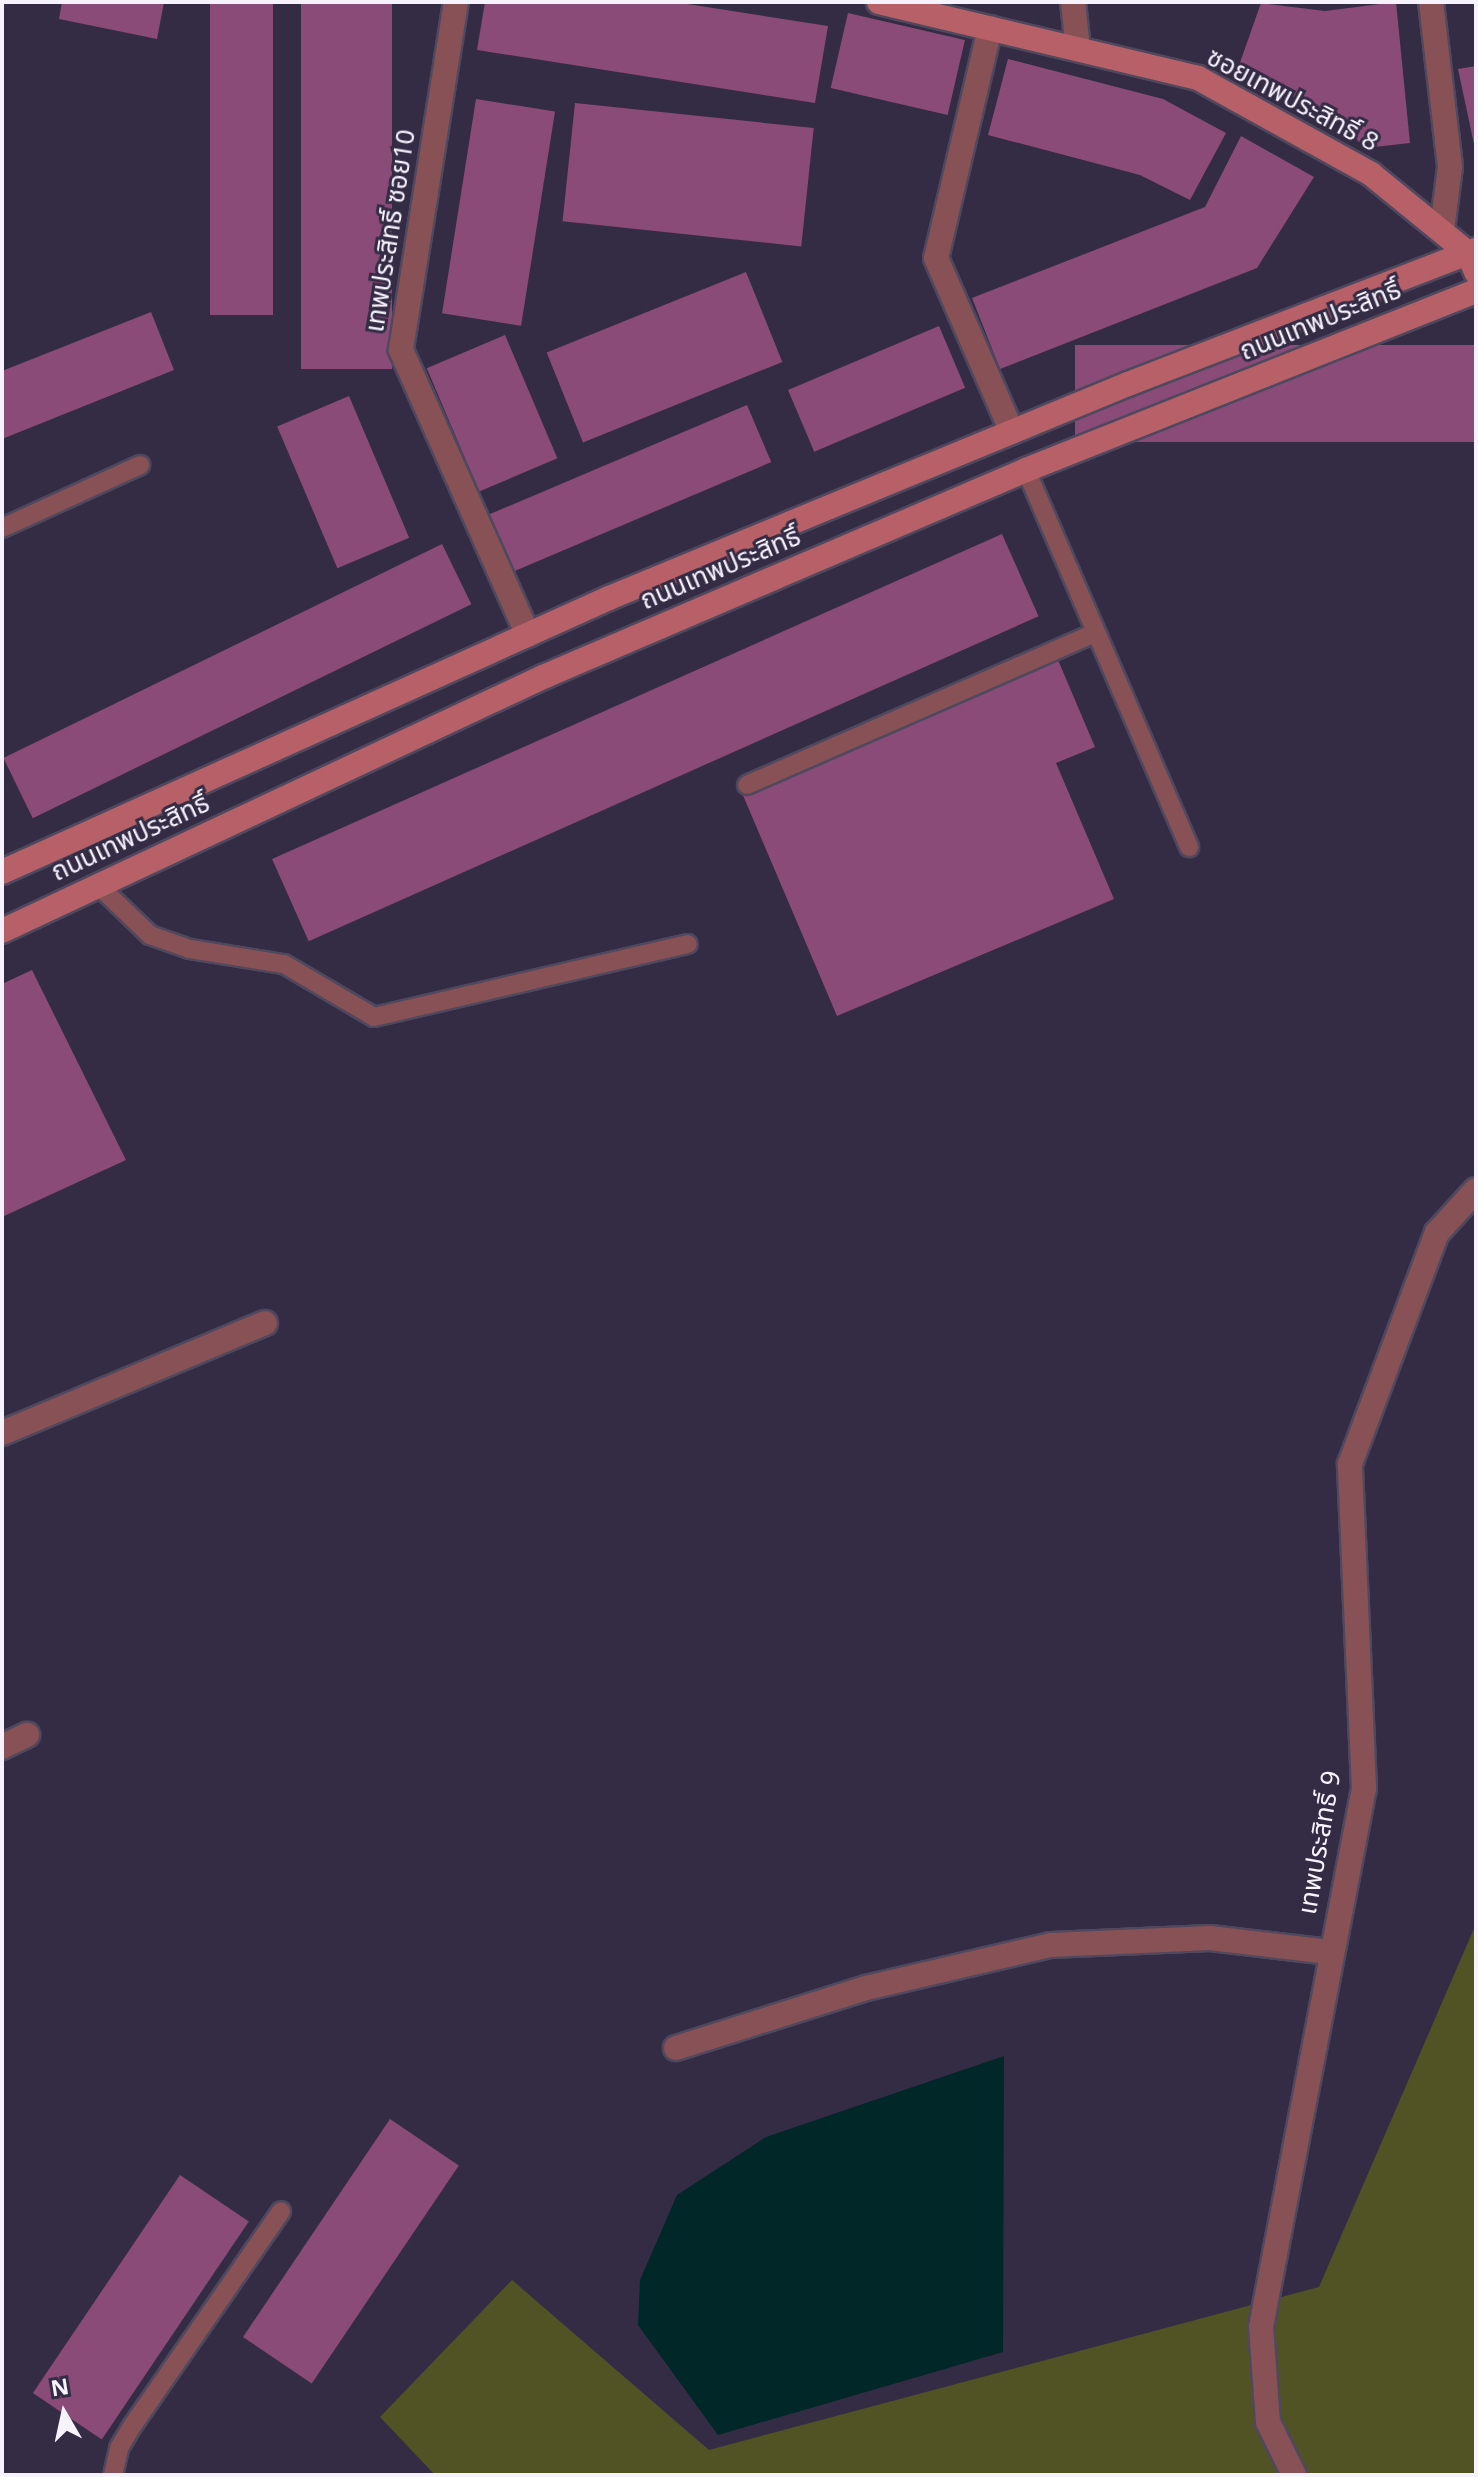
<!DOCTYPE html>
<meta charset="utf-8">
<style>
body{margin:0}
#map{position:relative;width:1478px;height:2477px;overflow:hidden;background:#342c44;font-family:Georgia,"Noto Sans Thai",serif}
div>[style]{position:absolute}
.green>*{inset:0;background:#525324}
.water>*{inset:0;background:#012729}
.building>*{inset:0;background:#8a4b79;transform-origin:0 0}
.roads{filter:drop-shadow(2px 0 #4f485e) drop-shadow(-2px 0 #4f485e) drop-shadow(0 2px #4f485e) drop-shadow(0 -2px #4f485e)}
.lane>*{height:18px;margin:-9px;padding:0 9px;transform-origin:9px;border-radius:9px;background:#885155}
.street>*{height:24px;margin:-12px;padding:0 12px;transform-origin:12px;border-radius:12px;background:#885155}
.secondary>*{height:24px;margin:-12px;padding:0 12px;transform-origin:12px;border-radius:12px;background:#b76068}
span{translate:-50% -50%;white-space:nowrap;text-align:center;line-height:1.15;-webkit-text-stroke:6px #342c44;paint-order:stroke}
.street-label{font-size:26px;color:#f6f2fe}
.frame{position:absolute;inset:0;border:4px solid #f6f2fe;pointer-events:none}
.north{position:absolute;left:24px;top:2373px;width:80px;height:80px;-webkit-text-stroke:6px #342c44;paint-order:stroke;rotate:351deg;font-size:22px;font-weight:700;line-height:32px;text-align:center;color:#f6f2fe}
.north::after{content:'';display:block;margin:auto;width:28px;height:36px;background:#f6f2fe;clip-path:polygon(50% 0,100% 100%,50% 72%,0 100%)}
</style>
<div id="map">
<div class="green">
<div style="clip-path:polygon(1476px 1924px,1476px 2475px,435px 2475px,380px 2417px,512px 2280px,709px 2450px,1319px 2287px)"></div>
</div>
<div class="water">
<div style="clip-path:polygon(1004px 2056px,1003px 2352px,718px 2435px,638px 2325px,640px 2280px,677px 2195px,766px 2137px)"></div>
</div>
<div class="building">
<div style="clip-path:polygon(62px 2px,164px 2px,157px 39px,59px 19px)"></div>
<div style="left:210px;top:2px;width:63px;height:313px"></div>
<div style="left:301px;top:2px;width:91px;height:367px"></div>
<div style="clip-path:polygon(485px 2px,675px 2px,828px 26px,815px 103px,477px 50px)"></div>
<div style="clip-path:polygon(1396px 2px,1410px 143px,1365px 148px,1331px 114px,1237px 71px,1261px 3px,1325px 11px)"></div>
<div style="left:848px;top:13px;width:120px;height:77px;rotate:13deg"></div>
<div style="clip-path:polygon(1008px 59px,1163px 99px,1226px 133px,1190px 200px,1140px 175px,988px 135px)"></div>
<div style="clip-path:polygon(1476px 66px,1476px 149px,1475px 149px,1458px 69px)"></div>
<div style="left:476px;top:99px;width:80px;height:217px;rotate:9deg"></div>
<div style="left:575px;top:103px;width:240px;height:119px;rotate:6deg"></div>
<div style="clip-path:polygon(1241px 136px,1314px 177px,1257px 268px,1000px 369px,972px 298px,1205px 207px)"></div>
<div style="left:746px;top:272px;width:97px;height:215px;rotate:68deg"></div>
<div style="clip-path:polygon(151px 312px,174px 370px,2px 439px,2px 371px)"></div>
<div style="left:939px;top:326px;width:67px;height:164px;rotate:67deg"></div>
<div style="left:505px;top:335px;width:134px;height:85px;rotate:67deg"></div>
<div style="left:1476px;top:345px;width:97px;height:401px;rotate:90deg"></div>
<div style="left:349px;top:396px;width:154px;height:78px;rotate:67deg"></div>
<div style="left:747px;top:405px;width:62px;height:285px;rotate:67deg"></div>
<div style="left:1002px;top:534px;width:90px;height:799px;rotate:66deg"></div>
<div style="left:442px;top:544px;width:67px;height:488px;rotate:64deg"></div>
<div style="clip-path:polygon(1058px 660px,1095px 747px,1056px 763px,1114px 899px,837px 1016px,742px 793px)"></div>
<div style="clip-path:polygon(32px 970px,126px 1160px,2px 1217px,2px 984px)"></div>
<div style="left:390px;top:2119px;width:83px;height:263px;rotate:34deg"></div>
<div style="left:180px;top:2175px;width:83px;height:263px;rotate:34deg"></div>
</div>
<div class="roads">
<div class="lane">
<div style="left:1026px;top:470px;width:411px;rotate:66.6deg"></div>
<div style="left:2px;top:528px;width:152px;rotate:-24.5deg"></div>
<div style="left:747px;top:785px;width:380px;rotate:-23.6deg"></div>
<div style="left:98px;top:885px;width:72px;rotate:43.9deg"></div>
<div style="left:150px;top:935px;width:42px;rotate:19.3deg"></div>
<div style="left:190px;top:949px;width:95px;rotate:9.1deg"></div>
<div style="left:284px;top:964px;width:104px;rotate:30.5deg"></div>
<div style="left:374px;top:1017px;width:322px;rotate:-13.1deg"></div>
<div style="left:113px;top:2475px;width:28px;rotate:-77deg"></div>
<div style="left:119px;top:2448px;width:27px;rotate:-59deg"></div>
<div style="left:133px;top:2425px;width:260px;rotate:-55.3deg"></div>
</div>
<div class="street">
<div style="left:456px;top:2px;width:352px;rotate:99deg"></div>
<div style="left:401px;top:350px;width:312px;rotate:66deg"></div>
<div style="left:1073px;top:2px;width:47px;rotate:83.9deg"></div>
<div style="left:1431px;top:2px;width:166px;rotate:83.4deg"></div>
<div style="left:1450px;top:167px;width:64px;rotate:97.2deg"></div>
<div style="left:990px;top:28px;width:236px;rotate:103.2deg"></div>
<div style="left:936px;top:258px;width:190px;rotate:66.4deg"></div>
<div style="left:2px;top:1433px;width:285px;rotate:-22.7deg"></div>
<div style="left:2px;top:1747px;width:28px;rotate:-26deg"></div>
<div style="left:676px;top:2048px;width:199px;rotate:-17.5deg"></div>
<div style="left:866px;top:1988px;width:190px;rotate:-13.1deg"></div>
<div style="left:1051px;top:1945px;width:159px;rotate:-2.5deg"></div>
<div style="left:1210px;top:1938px;width:120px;rotate:6.7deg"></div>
<div style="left:1294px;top:2475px;width:59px;rotate:-116.1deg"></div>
<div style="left:1268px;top:2422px;width:95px;rotate:-94.2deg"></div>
<div style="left:1261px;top:2327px;width:549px;rotate:-79.18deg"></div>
<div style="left:1364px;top:1788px;width:324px;rotate:-92.5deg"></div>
<div style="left:1350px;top:1464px;width:247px;rotate:-69.4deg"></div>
<div style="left:1437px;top:1233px;width:58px;rotate:-47.8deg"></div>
</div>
<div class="secondary">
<div style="left:879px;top:2px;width:328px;rotate:13.4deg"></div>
<div style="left:1198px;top:78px;width:198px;rotate:29deg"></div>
<div style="left:1371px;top:174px;width:125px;rotate:39.2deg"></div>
<div style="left:1468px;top:253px;width:21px;rotate:67deg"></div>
<div style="left:2px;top:872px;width:666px;rotate:-24.29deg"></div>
<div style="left:609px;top:598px;width:561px;rotate:-22.41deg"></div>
<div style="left:1128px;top:384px;width:373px;rotate:-21.1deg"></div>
<div style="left:2px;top:931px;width:598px;rotate:-25.15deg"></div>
<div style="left:543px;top:677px;width:525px;rotate:-23.2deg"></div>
<div style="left:1026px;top:470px;width:484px;rotate:-21.7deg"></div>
</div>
</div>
<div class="street-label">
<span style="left:1292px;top:101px;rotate:28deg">ซอยเทพประสิทธิ์ 8</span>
<span style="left:392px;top:231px;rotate:-81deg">เทพประสิทธิ์ ซอย10</span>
<span style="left:1321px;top:322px;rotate:-22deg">ถนนเทพประสิทธิ์</span>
<span style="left:721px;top:570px;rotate:-23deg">ถนนเทพประสิทธิ์</span>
<span style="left:131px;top:839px;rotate:-25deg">ถนนเทพประสิทธิ์</span>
<span style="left:1321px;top:1843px;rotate:-80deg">เทพประสิทธิ์ 9</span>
</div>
<div class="frame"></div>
<div class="north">N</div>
</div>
